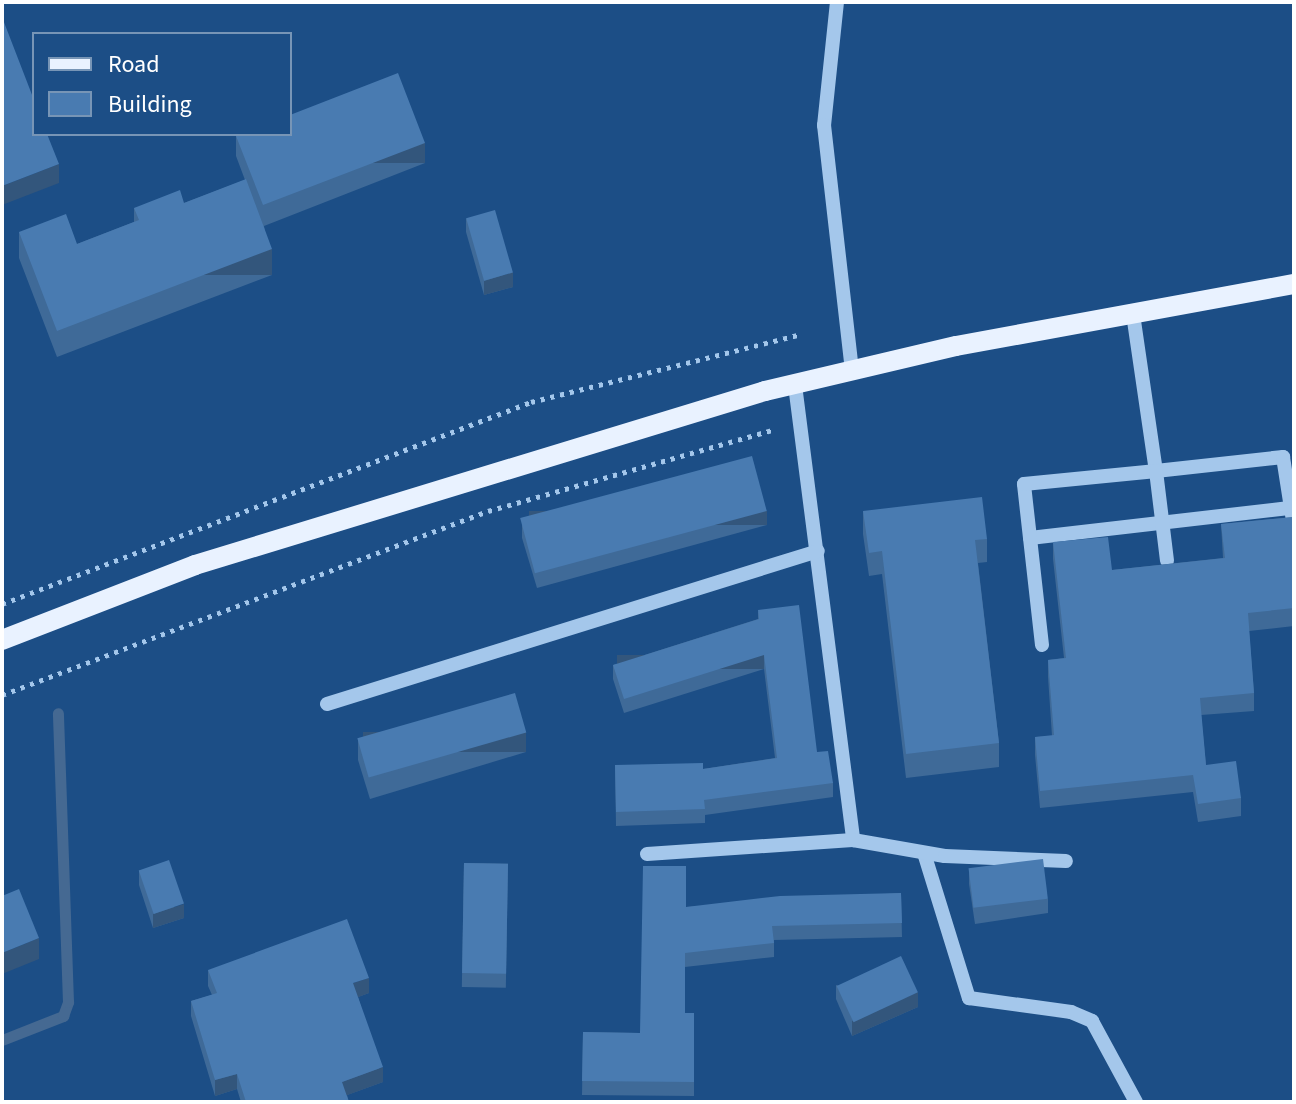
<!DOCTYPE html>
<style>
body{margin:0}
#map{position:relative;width:1296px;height:1104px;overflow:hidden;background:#1c4e86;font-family:"Source Sans 3",sans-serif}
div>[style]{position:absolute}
.stream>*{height:11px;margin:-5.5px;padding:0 5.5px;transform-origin:5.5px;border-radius:5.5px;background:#456992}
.path>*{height:5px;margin-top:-2.5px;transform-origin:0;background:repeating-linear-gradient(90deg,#a4c7eb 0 4px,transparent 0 10px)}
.minor>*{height:14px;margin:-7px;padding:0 7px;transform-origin:7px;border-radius:7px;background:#a4c7eb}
.major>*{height:20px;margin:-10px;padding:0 10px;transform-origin:10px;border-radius:10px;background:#e9f2ff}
.wall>*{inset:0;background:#3f6a98;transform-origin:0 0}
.shaded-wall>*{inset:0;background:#33567c;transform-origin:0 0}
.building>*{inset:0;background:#497bb1;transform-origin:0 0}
span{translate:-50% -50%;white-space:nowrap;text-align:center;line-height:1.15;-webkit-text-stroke:6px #1c4e86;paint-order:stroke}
.frame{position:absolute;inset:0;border:4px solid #fff;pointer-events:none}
.legend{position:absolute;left:32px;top:32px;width:260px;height:104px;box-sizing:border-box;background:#1c4e86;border:2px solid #7795b6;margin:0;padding:10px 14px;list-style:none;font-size:24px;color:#fff}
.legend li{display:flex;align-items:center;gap:16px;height:40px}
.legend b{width:40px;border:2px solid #7795b6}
</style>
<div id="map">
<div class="stream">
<div style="left:2px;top:1040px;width:66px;rotate:-21.5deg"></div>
<div style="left:63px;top:1016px;width:15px;rotate:-70deg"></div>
<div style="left:68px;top:1002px;width:289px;rotate:-92deg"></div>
</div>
<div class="path">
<div style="left:2px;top:604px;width:566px;rotate:-20.9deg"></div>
<div style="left:531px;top:402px;width:278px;rotate:-14.1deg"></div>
<div style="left:2px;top:695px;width:520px;rotate:-20.74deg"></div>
<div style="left:488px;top:511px;width:299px;rotate:-15.9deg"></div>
</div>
<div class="minor">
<div style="left:837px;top:2px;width:124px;rotate:96deg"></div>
<div style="left:824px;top:125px;width:248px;rotate:83.5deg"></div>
<div style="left:1133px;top:314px;width:159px;rotate:81.7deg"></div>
<div style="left:1156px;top:471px;width:128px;rotate:-6.3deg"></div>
<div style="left:1283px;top:457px;width:71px;rotate:81.1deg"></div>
<div style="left:795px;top:385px;width:459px;rotate:82.7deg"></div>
<div style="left:1030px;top:538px;width:263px;rotate:-6.6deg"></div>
<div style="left:1042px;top:645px;width:162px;rotate:-96.4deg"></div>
<div style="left:1024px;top:484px;width:133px;rotate:-5.6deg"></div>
<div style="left:1156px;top:471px;width:90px;rotate:83deg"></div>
<div style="left:327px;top:704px;width:514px;rotate:-17.31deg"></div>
<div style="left:924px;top:853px;width:152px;rotate:72.8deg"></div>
<div style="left:969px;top:998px;width:103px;rotate:7.8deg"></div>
<div style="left:1071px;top:1012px;width:23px;rotate:23deg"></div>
<div style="left:1092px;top:1021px;width:92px;rotate:61.5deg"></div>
<div style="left:647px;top:854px;width:206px;rotate:-3.9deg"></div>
<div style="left:853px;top:840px;width:93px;rotate:9.9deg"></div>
<div style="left:945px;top:856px;width:121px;rotate:2.4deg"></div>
</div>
<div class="major">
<div style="left:2px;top:640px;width:207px;rotate:-21.2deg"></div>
<div style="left:195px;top:565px;width:596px;rotate:-16.98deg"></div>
<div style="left:765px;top:391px;width:196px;rotate:-13.3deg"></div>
<div style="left:956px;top:346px;width:344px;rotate:-10.4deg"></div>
</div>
<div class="wall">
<div style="clip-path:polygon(236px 136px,425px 163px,264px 226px,272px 275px,57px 357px,19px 258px,19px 232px,77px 244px,134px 222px,134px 208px,184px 203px,245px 180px,236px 156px)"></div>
<div style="clip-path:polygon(466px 218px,513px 287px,484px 295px,466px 232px)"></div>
<div style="clip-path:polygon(863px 511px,987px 539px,987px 562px,978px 563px,999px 743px,999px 767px,906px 778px,882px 574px,869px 576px,863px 534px)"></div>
<div style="clip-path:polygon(1294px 517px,1294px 626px,1249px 631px,1254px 693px,1254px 711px,1201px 715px,1206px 765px,1241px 798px,1241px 816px,1198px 822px,1193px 792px,1040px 808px,1035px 755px,1035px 737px,1052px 736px,1048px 677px,1048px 660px,1064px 658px,1053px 559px,1053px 542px,1112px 570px,1223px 558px,1221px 524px)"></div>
<div style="clip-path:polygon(522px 524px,767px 525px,537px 588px,522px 538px)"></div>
<div style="clip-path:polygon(758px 610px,817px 752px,833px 783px,833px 797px,705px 815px,705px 823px,616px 826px,615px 765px,703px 769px,775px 758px,764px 669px,624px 713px,613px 679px,613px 665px,758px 619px)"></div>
<div style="clip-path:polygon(358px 740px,526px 752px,370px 799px,358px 760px)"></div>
<div style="left:464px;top:863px;width:44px;height:124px;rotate:1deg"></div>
<div style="clip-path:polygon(139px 870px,184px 918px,153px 928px,139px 885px)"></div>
<div style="clip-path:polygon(969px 870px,1048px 899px,1048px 913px,975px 924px,969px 884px)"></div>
<div style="clip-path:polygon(901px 893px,902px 937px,774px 940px,774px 957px,685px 967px,685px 1013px,694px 1013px,694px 1096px,582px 1095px,583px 1032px,640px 1033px,686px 907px)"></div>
<div style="clip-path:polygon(208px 970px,369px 993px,358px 997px,383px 1082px,347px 1095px,349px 1102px,241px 1102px,237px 1089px,215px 1096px,191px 1016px,191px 1001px,212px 995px,208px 986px)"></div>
<div style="clip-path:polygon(836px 985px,918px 1007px,852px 1036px,836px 999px)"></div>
</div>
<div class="shaded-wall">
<div style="left:425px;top:143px;width:20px;height:173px;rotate:90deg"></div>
<div style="clip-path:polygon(59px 164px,59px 183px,2px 205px,2px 186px)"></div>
<div style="left:272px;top:249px;width:26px;height:230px;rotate:90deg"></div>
<div style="clip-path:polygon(513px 272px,513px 287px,484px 295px,484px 281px)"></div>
<div style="left:767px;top:511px;width:14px;height:238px;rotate:90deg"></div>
<div style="left:764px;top:655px;width:14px;height:147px;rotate:90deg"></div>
<div style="left:526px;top:732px;width:20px;height:163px;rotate:90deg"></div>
<div style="clip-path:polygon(184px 904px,184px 918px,153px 928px,153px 914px)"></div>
<div style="clip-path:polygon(39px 938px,39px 959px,2px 974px,2px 953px)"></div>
<div style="clip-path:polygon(369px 978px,369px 993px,353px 999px,353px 983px)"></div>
<div style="clip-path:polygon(918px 992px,918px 1007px,852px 1036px,852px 1021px)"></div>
<div style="clip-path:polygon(383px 1067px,383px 1082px,342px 1097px,342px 1082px)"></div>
<div style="clip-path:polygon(237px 1074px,237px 1089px,215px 1096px,215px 1080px)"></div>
</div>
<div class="building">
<div style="clip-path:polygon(2px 17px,34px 100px,34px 134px,47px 134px,59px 164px,2px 186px)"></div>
<div style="clip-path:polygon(398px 73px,425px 143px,263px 205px,236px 136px,240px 134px,290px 134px,290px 115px)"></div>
<div style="clip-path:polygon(246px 179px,272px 249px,57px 331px,19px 232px,66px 214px,77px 244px,139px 220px,134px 208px,180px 190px,184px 203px)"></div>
<div style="left:495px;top:210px;width:65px;height:30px;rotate:74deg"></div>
<div style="left:752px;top:456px;width:57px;height:240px;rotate:75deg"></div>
<div style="clip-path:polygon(982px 497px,987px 539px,975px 540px,999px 743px,906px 754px,882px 551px,869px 553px,863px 511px)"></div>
<div style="clip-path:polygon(1294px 517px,1294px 608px,1248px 613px,1254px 693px,1200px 698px,1206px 765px,1236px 761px,1241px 798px,1198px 804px,1193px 775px,1040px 791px,1035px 737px,1054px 735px,1048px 660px,1066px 658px,1053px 542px,1108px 537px,1112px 570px,1225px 558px,1221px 524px)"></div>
<div style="clip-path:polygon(799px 605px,817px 752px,828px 751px,833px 783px,704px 800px,705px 809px,616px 812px,615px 765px,703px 763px,703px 769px,777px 758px,764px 655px,624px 699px,613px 665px,759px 619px,758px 610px)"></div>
<div style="left:515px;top:693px;width:41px;height:164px;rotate:74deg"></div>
<div style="left:1043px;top:859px;width:40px;height:75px;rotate:83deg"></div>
<div style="left:169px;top:860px;width:46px;height:32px;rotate:71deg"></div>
<div style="left:464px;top:863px;width:44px;height:110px;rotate:1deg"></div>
<div style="clip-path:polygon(643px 866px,686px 866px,686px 907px,780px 896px,901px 893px,902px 923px,772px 926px,774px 943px,685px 953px,685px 1013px,694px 1013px,694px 1082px,582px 1081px,583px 1032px,640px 1033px)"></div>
<div style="clip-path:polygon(19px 889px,39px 938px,2px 953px,2px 896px)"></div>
<div style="clip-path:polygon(347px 919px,369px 978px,353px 983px,383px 1067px,342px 1082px,349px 1102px,246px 1102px,237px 1074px,215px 1080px,191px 1001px,217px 993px,208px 970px)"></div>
<div style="left:901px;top:956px;width:40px;height:71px;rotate:65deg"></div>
</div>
<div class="frame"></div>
<ul class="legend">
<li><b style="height:10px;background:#e9f2ff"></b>Road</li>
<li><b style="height:22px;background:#497bb1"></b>Building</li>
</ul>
</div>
